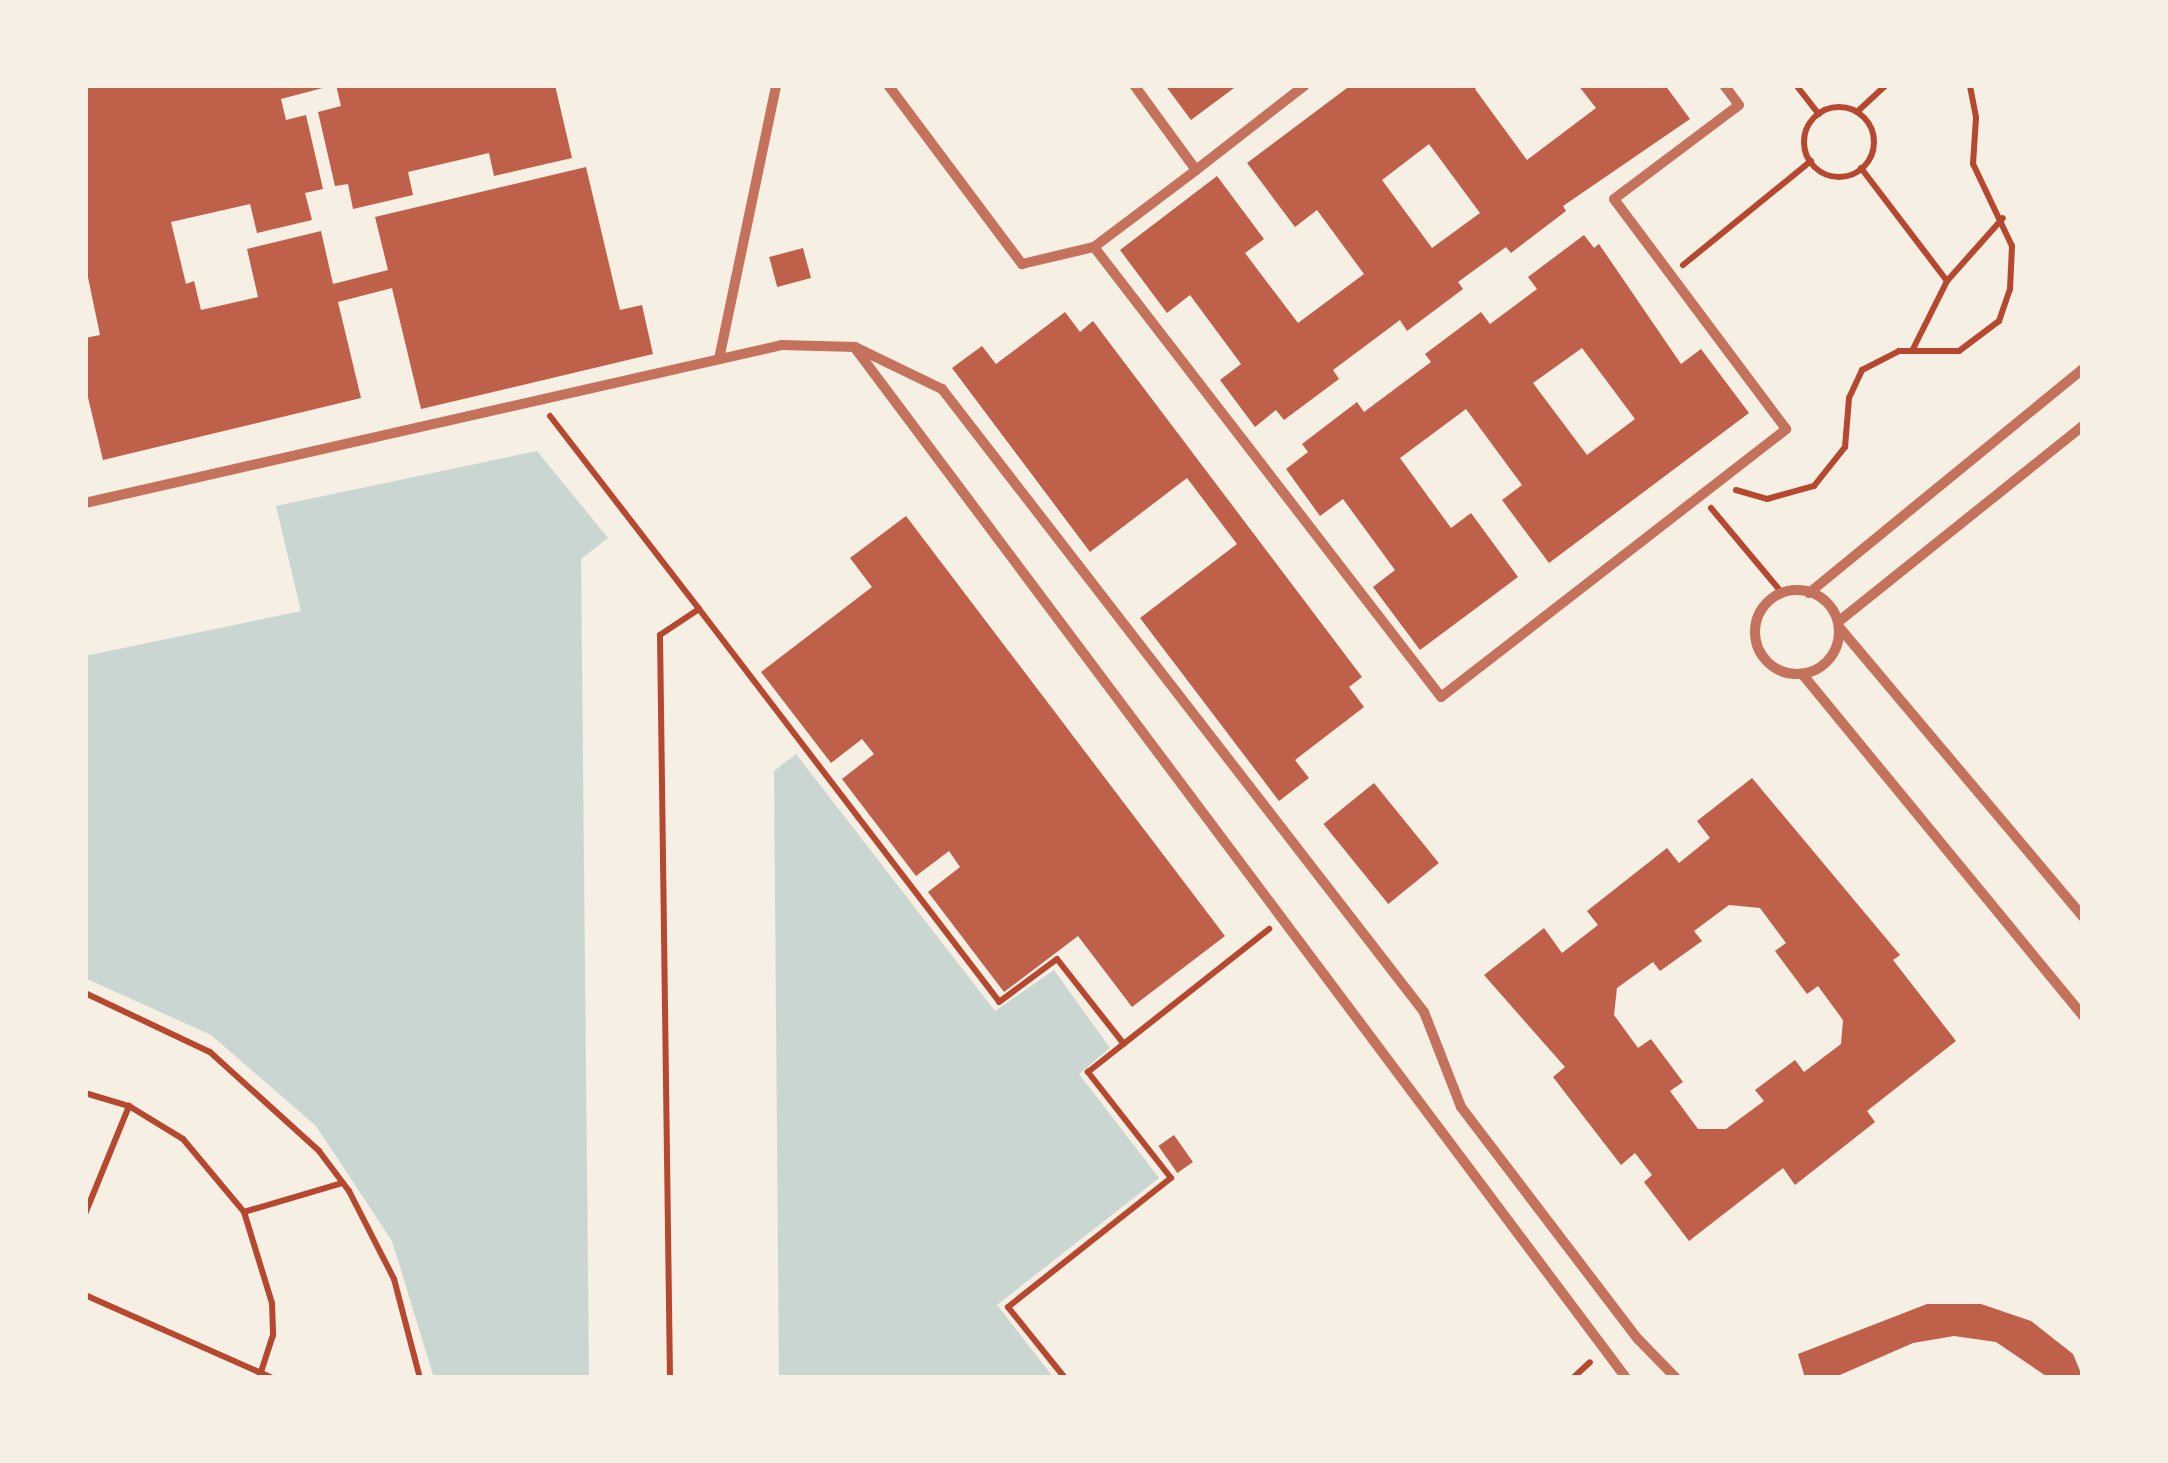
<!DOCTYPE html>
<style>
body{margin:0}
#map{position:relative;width:2168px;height:1463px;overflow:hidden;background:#f6efe4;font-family:"Fira Sans Condensed",sans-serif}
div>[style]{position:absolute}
.water>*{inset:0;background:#c9d6d2}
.building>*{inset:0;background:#bf614a;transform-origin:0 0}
.path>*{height:6px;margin:-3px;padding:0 3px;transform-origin:3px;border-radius:3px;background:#b5482f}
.path>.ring{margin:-3px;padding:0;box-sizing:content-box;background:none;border:6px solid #b5482f;border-radius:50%}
.minor>*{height:10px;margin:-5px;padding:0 5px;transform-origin:5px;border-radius:5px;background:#c5725c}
.minor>.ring{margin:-5px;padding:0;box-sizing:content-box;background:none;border:10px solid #c5725c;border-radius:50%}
span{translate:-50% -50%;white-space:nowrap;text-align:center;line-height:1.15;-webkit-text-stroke:10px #f6efe4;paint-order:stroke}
.frame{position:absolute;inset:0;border:88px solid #f6efe4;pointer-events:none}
</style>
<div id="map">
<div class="water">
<div style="clip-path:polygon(537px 451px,608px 538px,581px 559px,589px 1378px,434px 1378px,392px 1241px,316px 1126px,211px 1035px,85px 978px,85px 656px,301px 611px,276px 506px)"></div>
<div style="clip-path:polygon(796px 754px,995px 1011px,1054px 970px,1110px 1048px,1079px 1074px,1159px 1178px,997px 1305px,1054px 1378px,779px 1378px,774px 771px)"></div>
</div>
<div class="building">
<div style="clip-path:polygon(85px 85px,334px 85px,281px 99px,286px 120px,306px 115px,323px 189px,305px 193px,312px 220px,257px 233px,250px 204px,171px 222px,186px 284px,194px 281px,201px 310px,258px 297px,247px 249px,321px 231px,333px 284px,388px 270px,375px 217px,586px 167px,620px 310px,642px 305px,653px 354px,421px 409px,392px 288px,338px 302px,361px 398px,103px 460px,85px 385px,85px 338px,100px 335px,85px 263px)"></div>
<div style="clip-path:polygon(336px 85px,555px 85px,572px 158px,494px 176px,489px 153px,408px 172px,413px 195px,353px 209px,348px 184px,335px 186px,318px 112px,341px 106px)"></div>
<div style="clip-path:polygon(1165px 85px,1238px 85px,1191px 120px)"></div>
<div style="clip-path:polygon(evenodd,1351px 85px,1481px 85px,1475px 89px,1527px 160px,1596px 108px,1578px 85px,1665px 85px,1690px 119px,1563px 206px,1566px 211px,1511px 253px,1506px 247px,1458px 282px,1463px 289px,1407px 331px,1400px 320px,1333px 370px,1339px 379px,1284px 420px,1276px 410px,1255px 427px,1220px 380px,1241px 364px,1190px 295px,1167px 313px,1120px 250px,1217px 176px,1264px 239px,1245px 253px,1298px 323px,1364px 274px,1317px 210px,1295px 227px,1247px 163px,1351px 85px,1429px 144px,1480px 213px,1432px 248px,1382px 180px,1429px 144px)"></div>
<div style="clip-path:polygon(evenodd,1584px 235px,1594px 248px,1599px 244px,1681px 364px,1701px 349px,1749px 413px,1549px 563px,1502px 500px,1522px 485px,1466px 409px,1400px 458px,1451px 528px,1471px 513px,1518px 577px,1420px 650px,1373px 587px,1395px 570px,1343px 499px,1320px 516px,1286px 469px,1308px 452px,1302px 444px,1357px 402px,1364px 412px,1431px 362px,1425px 354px,1481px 312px,1490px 324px,1537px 289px,1528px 277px,1584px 235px,1582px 348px,1635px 419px,1587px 455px,1533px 383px,1582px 348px)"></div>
<div style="left:803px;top:248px;width:31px;height:35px;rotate:75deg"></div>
<div style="clip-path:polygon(1065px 312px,1080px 332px,1093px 321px,1362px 677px,1349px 687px,1364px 707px,1295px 760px,1309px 778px,1279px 801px,1140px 618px,1237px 544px,1187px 478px,1090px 552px,952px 368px,982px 346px,996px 364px)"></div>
<div style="clip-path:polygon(906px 516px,1225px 936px,1132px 1007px,1078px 936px,1004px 992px,928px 892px,960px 867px,949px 851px,916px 876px,842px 779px,874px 754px,862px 739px,831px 763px,761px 672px,872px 587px,850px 558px)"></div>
<div style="clip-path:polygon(evenodd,1752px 778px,1900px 955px,1893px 960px,1956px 1041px,1867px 1111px,1875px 1122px,1795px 1185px,1783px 1168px,1689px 1241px,1644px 1182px,1652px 1175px,1635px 1153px,1621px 1165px,1553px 1077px,1565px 1067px,1484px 975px,1544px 928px,1562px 953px,1598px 925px,1587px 911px,1667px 848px,1679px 863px,1710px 838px,1697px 821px,1752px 778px,1729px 905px,1760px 908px,1786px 943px,1775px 951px,1807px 994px,1818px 986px,1843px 1020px,1841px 1044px,1804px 1072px,1795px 1060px,1755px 1090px,1764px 1101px,1726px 1129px,1698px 1129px,1670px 1091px,1683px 1082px,1651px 1039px,1638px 1048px,1614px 1015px,1617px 988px,1653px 962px,1660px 971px,1702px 941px,1694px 931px,1729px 905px)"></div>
<div style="left:1374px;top:783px;width:103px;height:65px;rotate:51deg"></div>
<div style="left:1174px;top:1135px;width:33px;height:19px;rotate:55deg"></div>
<div style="clip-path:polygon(1927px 1304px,1981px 1304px,2031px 1321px,2073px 1354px,2083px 1378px,2049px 1378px,1996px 1342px,1954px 1336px,1913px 1343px,1833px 1378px,1805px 1378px,1798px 1354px)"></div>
</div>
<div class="path">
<div style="left:1796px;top:85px;width:37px;rotate:52deg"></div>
<div class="ring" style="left:1804px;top:107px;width:64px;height:64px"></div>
<div style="left:1857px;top:112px;width:40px;rotate:-43deg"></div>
<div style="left:1861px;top:168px;width:142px;rotate:52.7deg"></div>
<div style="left:1683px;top:265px;width:165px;rotate:-39.1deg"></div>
<div style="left:1912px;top:351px;width:78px;rotate:-63.4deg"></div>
<div style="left:1947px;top:281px;width:84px;rotate:-48.4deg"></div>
<div style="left:550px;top:416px;width:244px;rotate:52.3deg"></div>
<div style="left:699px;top:609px;width:47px;rotate:146.3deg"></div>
<div style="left:660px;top:635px;width:743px;rotate:89.23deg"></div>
<div style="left:1736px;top:490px;width:32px;rotate:16deg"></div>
<div style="left:1767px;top:499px;width:49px;rotate:-15.5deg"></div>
<div style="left:1814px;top:486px;width:50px;rotate:-51.5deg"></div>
<div style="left:1845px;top:447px;width:49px;rotate:-85.3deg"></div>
<div style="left:1849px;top:398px;width:31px;rotate:-65deg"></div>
<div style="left:1862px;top:370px;width:42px;rotate:-27.2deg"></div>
<div style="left:1899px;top:351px;width:60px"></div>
<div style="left:1959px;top:351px;width:50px;rotate:-36.9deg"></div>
<div style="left:1999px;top:321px;width:34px;rotate:-71deg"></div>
<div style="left:2010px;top:289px;width:43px;rotate:-87.3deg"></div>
<div style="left:2012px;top:246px;width:91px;rotate:-115.4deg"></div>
<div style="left:1973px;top:164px;width:47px;rotate:-86.3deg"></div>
<div style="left:1976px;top:117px;width:33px;rotate:-101deg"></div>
<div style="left:1711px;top:508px;width:111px;rotate:50.1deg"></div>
<div style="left:699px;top:609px;width:494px;rotate:52.6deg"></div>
<div style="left:999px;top:1002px;width:72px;rotate:-36.6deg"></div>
<div style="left:1057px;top:959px;width:108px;rotate:51.8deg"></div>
<div style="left:85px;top:993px;width:138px;rotate:25.3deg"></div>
<div style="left:210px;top:1052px;width:147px;rotate:42.2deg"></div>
<div style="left:319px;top:1151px;width:50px;rotate:53.1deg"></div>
<div style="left:349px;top:1191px;width:99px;rotate:62.9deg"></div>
<div style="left:394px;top:1279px;width:102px;rotate:75.3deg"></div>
<div style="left:85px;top:1093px;width:46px;rotate:16.5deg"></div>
<div style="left:129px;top:1106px;width:63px;rotate:31.4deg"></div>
<div style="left:183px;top:1139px;width:95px;rotate:50.1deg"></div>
<div style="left:244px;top:1212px;width:95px;rotate:72.9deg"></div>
<div style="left:272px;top:1303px;width:32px;rotate:88deg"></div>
<div style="left:273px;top:1335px;width:45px;rotate:108deg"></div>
<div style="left:244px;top:1212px;width:102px;rotate:-16.5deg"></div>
<div style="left:85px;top:1214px;width:117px;rotate:-67.8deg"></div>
<div style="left:85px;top:1295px;width:205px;rotate:23.9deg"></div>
<div style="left:1065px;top:1378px;width:91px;rotate:-128.8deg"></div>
<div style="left:1008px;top:1307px;width:208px;rotate:-38.4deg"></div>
<div style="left:1171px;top:1178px;width:135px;rotate:-128.1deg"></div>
<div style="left:1088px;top:1072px;width:231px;rotate:-38.3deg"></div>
<div style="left:1573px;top:1378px;width:23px;rotate:-43deg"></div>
</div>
<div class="minor">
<div style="left:888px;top:85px;width:224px;rotate:53.2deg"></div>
<div style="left:1022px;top:264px;width:74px;rotate:-13.3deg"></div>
<div style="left:1094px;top:247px;width:568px;rotate:52.36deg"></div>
<div style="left:1441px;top:697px;width:437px;rotate:-37.8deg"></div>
<div style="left:1786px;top:429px;width:287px;rotate:-126.8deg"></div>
<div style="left:1614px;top:199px;width:156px;rotate:-36.9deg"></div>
<div style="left:1739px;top:105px;width:25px;rotate:-127deg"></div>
<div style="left:1196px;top:170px;width:138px;rotate:-37.9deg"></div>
<div style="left:1094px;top:247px;width:128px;rotate:-37deg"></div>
<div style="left:1196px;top:170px;width:105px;rotate:-126.1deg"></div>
<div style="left:855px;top:348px;width:1287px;rotate:53.18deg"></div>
<div style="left:719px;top:359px;width:280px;rotate:-78.2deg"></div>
<div style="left:85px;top:503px;width:715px;rotate:-12.77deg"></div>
<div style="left:782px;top:345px;width:73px;rotate:1.6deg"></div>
<div style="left:855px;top:347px;width:97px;rotate:25.8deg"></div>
<div style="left:942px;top:389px;width:788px;rotate:52.27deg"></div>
<div style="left:1424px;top:1012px;width:102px;rotate:68.7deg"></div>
<div style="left:1461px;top:1107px;width:292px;rotate:52.7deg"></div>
<div style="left:1638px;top:1339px;width:54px;rotate:45.7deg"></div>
<div class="ring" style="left:1755px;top:590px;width:74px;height:74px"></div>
<div style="left:1809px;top:593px;width:354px;rotate:-39.3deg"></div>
<div style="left:1838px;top:622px;width:314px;rotate:-38.7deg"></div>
<div style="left:1839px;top:627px;width:379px;rotate:49.9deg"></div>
<div style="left:1803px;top:675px;width:441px;rotate:50.6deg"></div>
</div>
<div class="frame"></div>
</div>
